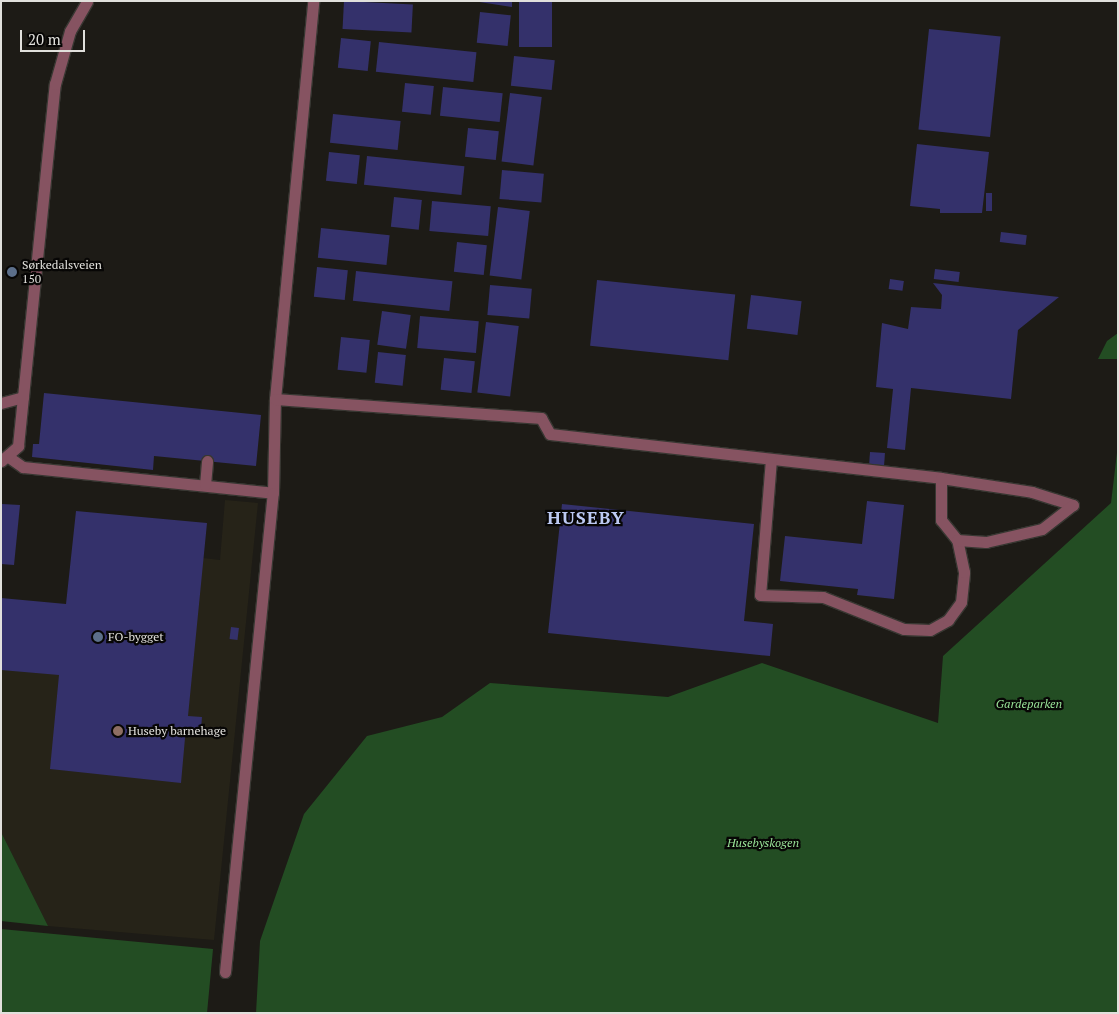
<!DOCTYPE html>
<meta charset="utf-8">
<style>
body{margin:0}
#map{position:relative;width:1119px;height:1014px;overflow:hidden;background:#1d1b16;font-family:"PT Serif",serif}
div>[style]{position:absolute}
.built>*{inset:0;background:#262318}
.green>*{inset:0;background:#234d23}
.building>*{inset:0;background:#34316b;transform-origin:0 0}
.roads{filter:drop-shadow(1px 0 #383732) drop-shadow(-1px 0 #383732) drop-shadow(0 1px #383732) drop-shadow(0 -1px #383732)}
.lane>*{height:11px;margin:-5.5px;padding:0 5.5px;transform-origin:5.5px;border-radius:5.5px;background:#865361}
.dots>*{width:14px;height:14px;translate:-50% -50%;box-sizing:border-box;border:2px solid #070605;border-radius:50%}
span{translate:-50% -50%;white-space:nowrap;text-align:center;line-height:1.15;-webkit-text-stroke:4.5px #070605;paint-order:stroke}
.poi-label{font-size:12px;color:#e1e0dc}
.left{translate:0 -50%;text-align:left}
.park-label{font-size:12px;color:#99e398;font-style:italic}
.district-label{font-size:18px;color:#bcc9f2;font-weight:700;letter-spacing:1px}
.frame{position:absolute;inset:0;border:2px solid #e1e0dc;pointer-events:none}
.scale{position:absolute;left:20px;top:30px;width:65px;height:22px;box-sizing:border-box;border:2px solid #e1e0dc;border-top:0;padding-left:6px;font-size:15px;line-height:18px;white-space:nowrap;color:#e1e0dc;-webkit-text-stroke:4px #070605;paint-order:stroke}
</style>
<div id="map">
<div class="built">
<div style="clip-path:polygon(225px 500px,258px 503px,214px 940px,48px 926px,1px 832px,1px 669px,203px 558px,220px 560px)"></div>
</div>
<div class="green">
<div style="clip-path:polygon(1118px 333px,1118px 359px,1098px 359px,1107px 341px)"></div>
<div style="clip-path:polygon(1118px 444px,1118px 1013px,256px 1013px,260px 941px,304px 814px,367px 736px,442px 717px,490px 683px,668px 697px,762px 663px,938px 723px,943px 656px,1111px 503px)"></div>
<div style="clip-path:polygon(1px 832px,48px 926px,1px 921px)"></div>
<div style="clip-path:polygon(1px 929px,213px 949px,207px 1013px,1px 1013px)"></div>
</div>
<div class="building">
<div style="left:344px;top:1px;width:69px;height:28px;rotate:3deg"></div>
<div style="clip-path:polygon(473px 1px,512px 1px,512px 7px)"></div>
<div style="left:519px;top:1px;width:33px;height:46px"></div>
<div style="left:480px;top:12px;width:31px;height:31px;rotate:6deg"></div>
<div style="left:929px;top:29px;width:72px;height:101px;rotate:6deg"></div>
<div style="left:341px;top:38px;width:30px;height:30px;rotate:6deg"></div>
<div style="left:379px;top:42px;width:98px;height:30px;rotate:6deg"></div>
<div style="left:514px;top:56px;width:41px;height:30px;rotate:6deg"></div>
<div style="left:405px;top:83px;width:29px;height:29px;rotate:6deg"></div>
<div style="left:443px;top:87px;width:60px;height:29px;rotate:6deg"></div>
<div style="left:510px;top:93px;width:32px;height:69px;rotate:7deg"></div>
<div style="left:333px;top:114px;width:68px;height:29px;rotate:6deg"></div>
<div style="left:468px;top:128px;width:31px;height:29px;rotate:6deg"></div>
<div style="clip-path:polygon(917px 144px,989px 152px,982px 213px,940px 213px,940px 209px,910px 206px)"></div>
<div style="left:329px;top:152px;width:31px;height:29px;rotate:6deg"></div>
<div style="left:367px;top:156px;width:98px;height:29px;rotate:6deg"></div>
<div style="left:502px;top:170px;width:42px;height:29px;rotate:5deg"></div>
<div style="left:986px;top:193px;width:6px;height:18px"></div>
<div style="left:394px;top:197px;width:28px;height:30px;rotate:6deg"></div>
<div style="left:432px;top:201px;width:59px;height:30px;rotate:5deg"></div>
<div style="left:498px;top:207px;width:32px;height:69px;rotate:7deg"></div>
<div style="left:321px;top:228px;width:69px;height:30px;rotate:6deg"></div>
<div style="left:1001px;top:232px;width:26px;height:10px;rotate:7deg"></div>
<div style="left:457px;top:242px;width:30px;height:30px;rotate:6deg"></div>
<div style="left:317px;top:267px;width:31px;height:30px;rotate:6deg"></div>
<div style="left:935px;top:269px;width:25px;height:10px;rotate:7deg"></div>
<div style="left:356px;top:271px;width:97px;height:30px;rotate:6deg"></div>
<div style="left:890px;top:279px;width:14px;height:10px;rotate:8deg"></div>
<div style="left:597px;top:280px;width:139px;height:66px;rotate:6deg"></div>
<div style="clip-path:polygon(933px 283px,1059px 297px,1018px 330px,1011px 399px,911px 388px,905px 450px,887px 448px,893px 389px,876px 387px,882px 323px,908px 329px,911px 307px,941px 309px,942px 295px)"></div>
<div style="left:490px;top:285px;width:42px;height:30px;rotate:5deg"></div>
<div style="left:751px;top:295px;width:51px;height:34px;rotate:7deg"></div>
<div style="left:382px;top:311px;width:29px;height:34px;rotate:8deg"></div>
<div style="left:420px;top:316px;width:59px;height:32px;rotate:5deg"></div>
<div style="left:486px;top:322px;width:33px;height:71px;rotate:7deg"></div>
<div style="left:341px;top:337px;width:29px;height:33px;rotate:6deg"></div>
<div style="left:378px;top:352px;width:28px;height:31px;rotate:6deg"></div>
<div style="left:444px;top:358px;width:31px;height:32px;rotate:6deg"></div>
<div style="clip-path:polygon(44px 393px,261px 415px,256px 466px,154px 456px,153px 470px,32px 457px,33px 444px,39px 444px)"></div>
<div style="left:870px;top:452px;width:15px;height:13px;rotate:4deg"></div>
<div style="clip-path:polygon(867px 501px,904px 505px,894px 599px,857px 595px,858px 589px,780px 581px,785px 536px,862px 544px)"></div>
<div style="clip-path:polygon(2px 504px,20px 505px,14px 565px,1px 564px)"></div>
<div style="clip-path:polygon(562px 504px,754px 524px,744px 621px,773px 624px,770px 656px,548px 633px)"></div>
<div style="clip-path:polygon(76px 511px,207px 523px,188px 716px,202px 717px,201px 729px,186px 727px,181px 783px,50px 769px,59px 675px,1px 670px,1px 598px,66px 604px)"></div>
<div style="left:231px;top:627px;width:8px;height:12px;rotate:7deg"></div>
</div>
<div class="roads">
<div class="lane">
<div style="left:275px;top:399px;width:400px;rotate:-84.5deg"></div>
<div style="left:1px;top:403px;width:23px;rotate:-15deg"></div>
<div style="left:10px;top:458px;width:16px;rotate:35deg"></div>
<div style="left:23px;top:467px;width:251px;rotate:5.9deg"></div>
<div style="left:273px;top:493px;width:94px;rotate:-88.8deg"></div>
<div style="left:275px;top:399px;width:267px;rotate:4.1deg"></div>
<div style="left:541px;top:418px;width:18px;rotate:61deg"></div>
<div style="left:550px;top:434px;width:393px;rotate:6.4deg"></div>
<div style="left:941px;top:478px;width:92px;rotate:8.7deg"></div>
<div style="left:1032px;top:492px;width:43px;rotate:17.6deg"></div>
<div style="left:771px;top:459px;width:136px;rotate:94.6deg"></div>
<div style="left:760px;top:595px;width:63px;rotate:1.8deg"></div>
<div style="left:823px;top:597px;width:87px;rotate:21.6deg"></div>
<div style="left:904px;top:629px;width:26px;rotate:2deg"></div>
<div style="left:930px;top:630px;width:21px;rotate:-29deg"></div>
<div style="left:948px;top:620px;width:22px;rotate:-54deg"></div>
<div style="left:961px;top:602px;width:30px;rotate:-84deg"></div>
<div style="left:964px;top:572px;width:33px;rotate:-102deg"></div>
<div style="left:1px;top:461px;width:23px;rotate:-41deg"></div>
<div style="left:18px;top:446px;width:364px;rotate:-84.2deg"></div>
<div style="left:55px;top:84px;width:55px;rotate:-74.2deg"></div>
<div style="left:70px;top:31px;width:34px;rotate:-60deg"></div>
<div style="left:941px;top:478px;width:42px;rotate:90deg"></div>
<div style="left:941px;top:520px;width:26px;rotate:51deg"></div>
<div style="left:957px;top:540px;width:29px;rotate:4deg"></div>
<div style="left:986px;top:542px;width:57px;rotate:-13.1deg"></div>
<div style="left:1042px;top:529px;width:39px;rotate:-38deg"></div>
<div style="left:205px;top:485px;width:24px;rotate:-85deg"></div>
<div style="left:225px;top:972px;width:481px;rotate:-84.3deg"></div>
</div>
</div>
<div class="dots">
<div style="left:12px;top:272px;background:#5c6f8a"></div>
<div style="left:98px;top:637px;background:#5c6f8a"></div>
<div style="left:118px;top:731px;background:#8d6e63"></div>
</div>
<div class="poi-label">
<span class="left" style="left:22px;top:272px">Sørkedalsveien<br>150</span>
<span class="left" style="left:108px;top:637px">FO-bygget</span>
<span class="left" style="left:128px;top:731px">Huseby barnehage</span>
</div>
<div class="park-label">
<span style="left:1029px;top:704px">Gardeparken</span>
<span style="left:763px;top:843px">Husebyskogen</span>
</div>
<div class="district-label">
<span style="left:586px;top:517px">HUSEBY</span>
</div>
<div class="frame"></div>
<div class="scale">20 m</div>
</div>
